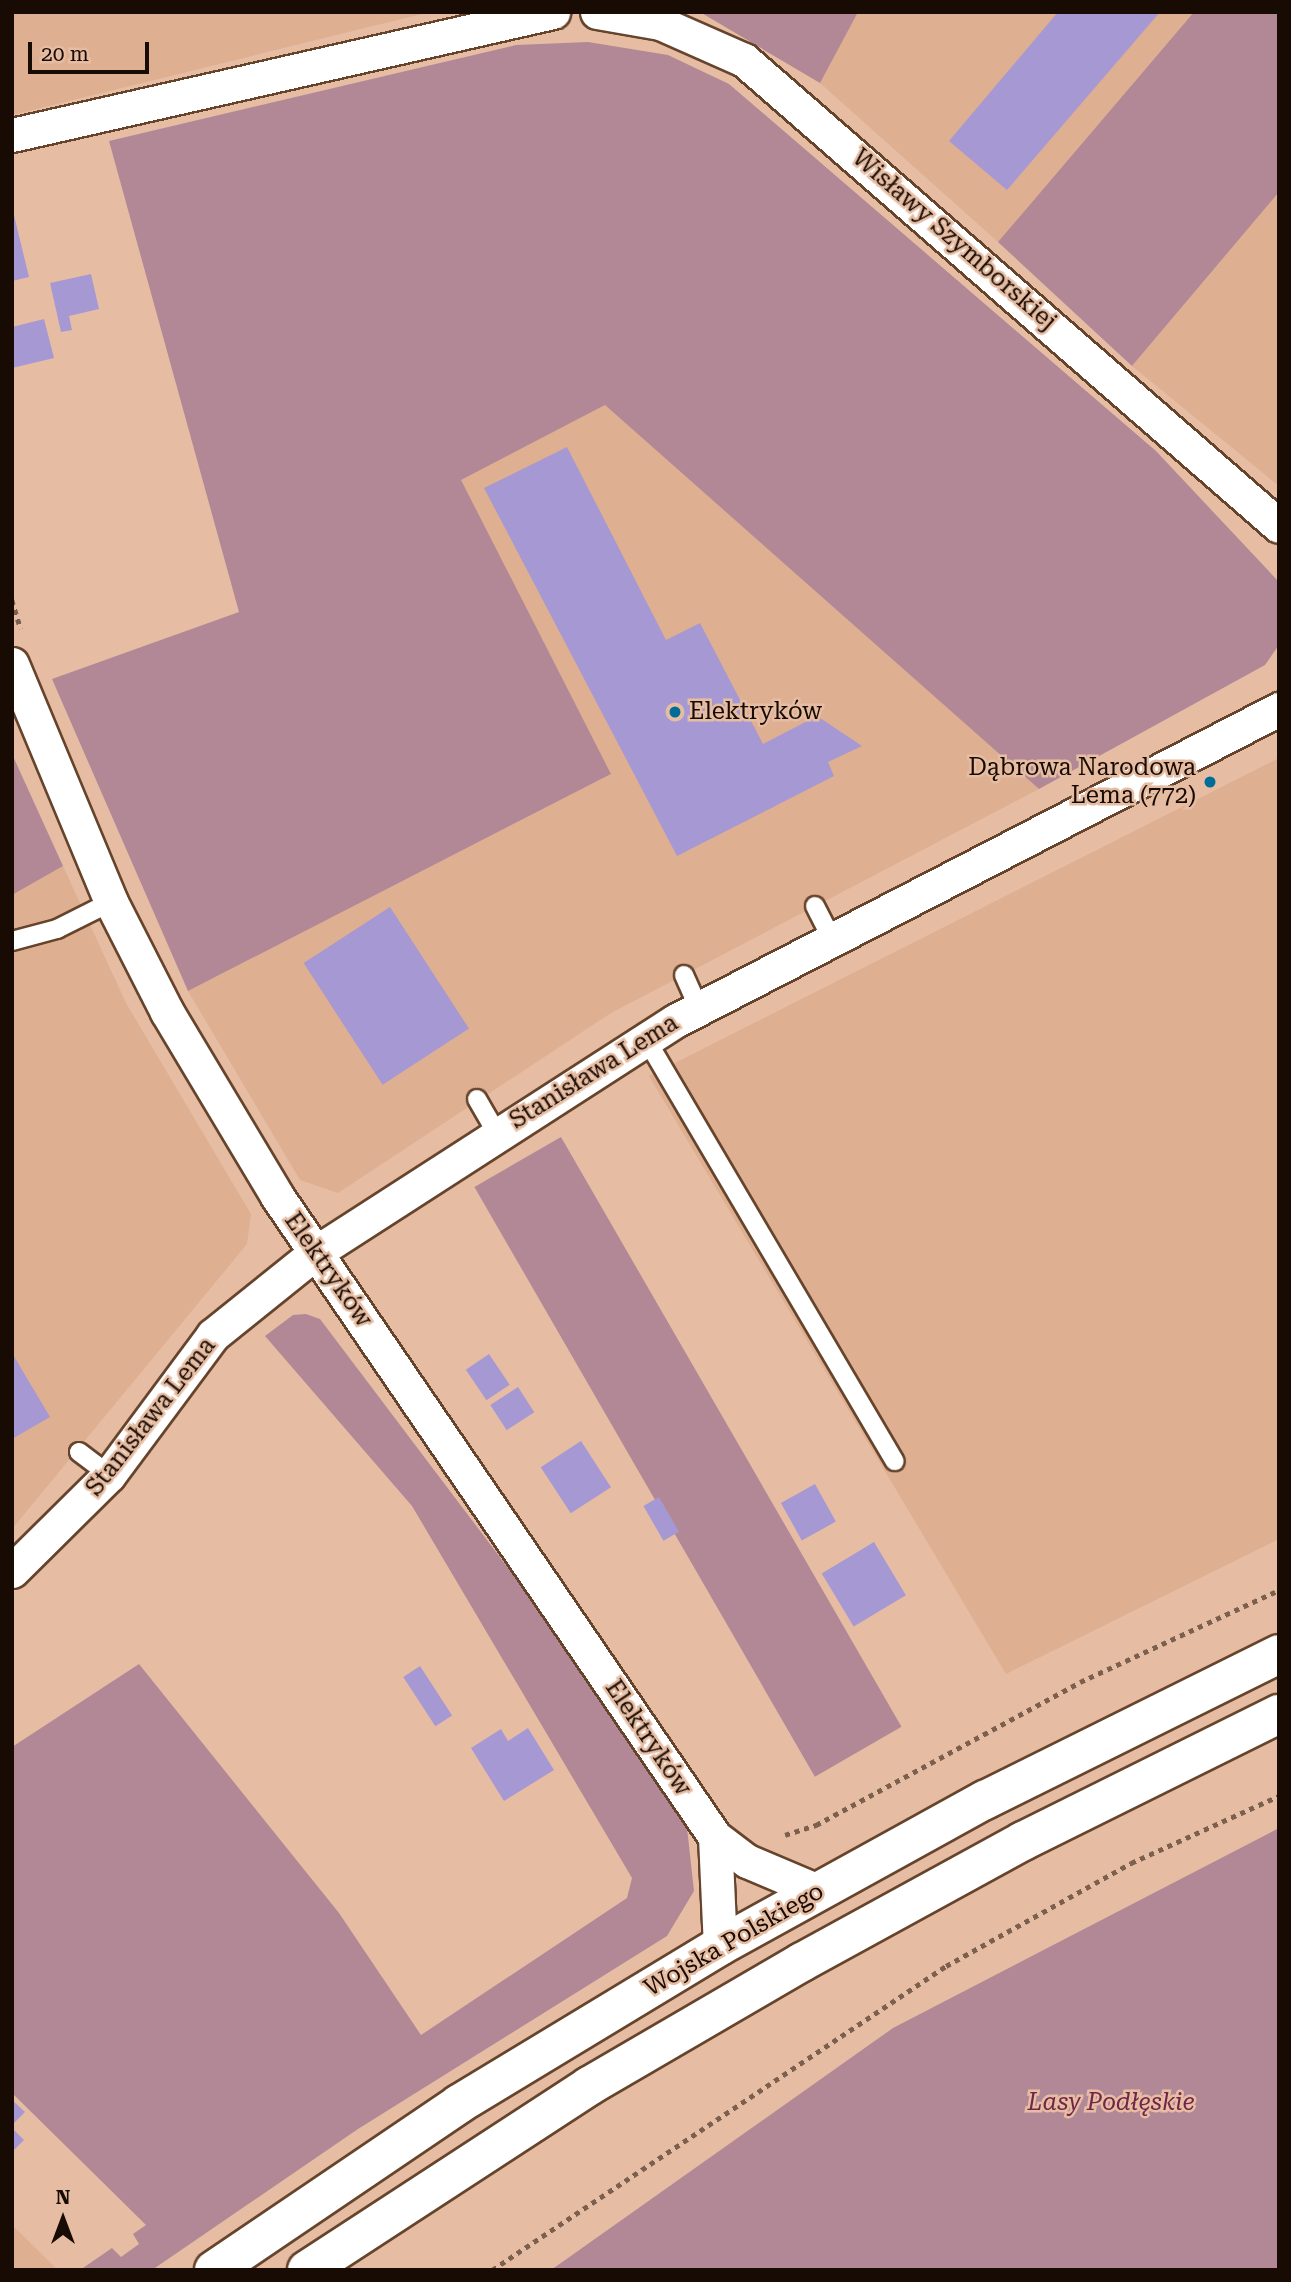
<!DOCTYPE html>
<meta charset="utf-8">
<style>
body{margin:0}
#map{position:relative;width:1291px;height:2282px;overflow:hidden;background:#e6bda3;font-family:"Roboto Serif",serif}
div>[style]{position:absolute}
.built>*{inset:0;background:#deaf90}
.green>*{inset:0;background:#b28897;transform-origin:0 0}
.building>*{inset:0;background:#a698d3;transform-origin:0 0}
.path>*{height:4.5px;margin-top:-2.25px;transform-origin:0;background:repeating-linear-gradient(90deg,#7b6050 0 5px,transparent 0 10px)}
.roads{filter:drop-shadow(2px 0 #66442c) drop-shadow(-2px 0 #66442c) drop-shadow(0 2px #66442c) drop-shadow(0 -2px #66442c)}
.service>*{height:18px;margin:-9px;padding:0 9px;transform-origin:9px;border-radius:9px;background:#fff}
.minor>*{height:33px;margin:-16.5px;padding:0 16.5px;transform-origin:16.5px;border-radius:16.5px;background:#fff}
.primary>*{height:38px;margin:-19px;padding:0 19px;transform-origin:19px;border-radius:19px;background:#fff}
.dots>*{width:19px;height:19px;translate:-50% -50%;box-sizing:border-box;border:4px solid #e6bda3;border-radius:50%}
span{translate:-50% -50%;white-space:nowrap;text-align:center;line-height:1.15;-webkit-text-stroke:5px #e6bda3;paint-order:stroke}
.street-label{font-size:24px;color:#180b03}
.poi-label{font-size:24px;color:#180b03}
.left{translate:0 -50%;text-align:left}
.right{translate:-100% -50%;text-align:right}
.park-label{font-size:24px;color:#732549;font-style:italic}
.frame{position:absolute;inset:0;border:14px solid #180b03;pointer-events:none}
.north{position:absolute;left:28px;top:2184px;width:70px;height:70px;-webkit-text-stroke:5px #e6bda3;paint-order:stroke;rotate:0deg;font-size:19px;font-weight:700;line-height:28px;text-align:center;color:#180b03}
.north::after{content:'';display:block;margin:auto;width:24px;height:32px;background:#180b03;clip-path:polygon(50% 0,100% 100%,50% 72%,0 100%)}
.scale{position:absolute;left:28px;top:42px;width:121px;height:32px;box-sizing:border-box;border:4px solid #180b03;border-top:0;padding-left:9px;font-size:21px;line-height:24px;white-space:nowrap;color:#180b03;-webkit-text-stroke:5px #e6bda3;paint-order:stroke}
</style>
<div id="map">
<div class="built">
<div style="clip-path:polygon(12px 12px,430px 12px,12px 115px)"></div>
<div style="clip-path:polygon(700px 12px,1194px 12px,998px 242px,820px 83px)"></div>
<div style="clip-path:polygon(1279px 192px,1279px 486px,1132px 366px)"></div>
<div style="clip-path:polygon(605px 405px,1039px 789px,611px 1013px,338px 1193px,300px 1180px,188px 991px,611px 774px,460px 480px)"></div>
<div style="clip-path:polygon(1279px 758px,1279px 1539px,1006px 1674px,649px 1076px)"></div>
<div style="clip-path:polygon(63px 866px,126px 1003px,251px 1214px,247px 1244px,12px 1529px,12px 895px)"></div>
<div style="clip-path:polygon(12px 2225px,58px 2270px,12px 2270px)"></div>
</div>
<div class="green">
<div style="clip-path:polygon(700px 12px,858px 12px,820px 83px)"></div>
<div style="clip-path:polygon(1194px 12px,1279px 12px,1279px 192px,1132px 366px,998px 242px)"></div>
<div style="clip-path:polygon(588px 42px,668px 55px,729px 84px,1156px 451px,1279px 582px,1279px 645px,1265px 665px,1039px 789px,605px 405px,461px 480px,611px 774px,188px 991px,52px 679px,239px 612px,109px 141px,516px 45px)"></div>
<div style="clip-path:polygon(12px 754px,63px 866px,12px 895px)"></div>
<div style="left:561px;top:1137px;width:681px;height:100px;rotate:60deg"></div>
<div style="clip-path:polygon(306px 1314px,320px 1319px,573px 1654px,687px 1828px,694px 1891px,667px 1936px,358px 2129px,152px 2270px,80px 2270px,112px 2248px,121px 2257px,139px 2244px,133px 2234px,146px 2225px,12px 2093px,12px 1747px,139px 1664px,339px 1913px,421px 2035px,627px 1898px,632px 1878px,412px 1506px,265px 1336px,293px 1315px)"></div>
<div style="clip-path:polygon(1279px 1828px,1279px 2270px,551px 2270px,893px 2028px)"></div>
</div>
<div class="building">
<div style="clip-path:polygon(1058px 12px,1160px 12px,1007px 190px,949px 141px)"></div>
<div style="clip-path:polygon(12px 207px,29px 277px,12px 281px)"></div>
<div style="clip-path:polygon(91px 274px,99px 309px,69px 316px,72px 330px,61px 332px,50px 283px)"></div>
<div style="clip-path:polygon(44px 319px,54px 358px,12px 368px,12px 327px)"></div>
<div style="clip-path:polygon(567px 447px,666px 640px,700px 623px,763px 744px,817px 716px,862px 746px,828px 762px,834px 776px,677px 856px,484px 488px)"></div>
<div style="left:390px;top:907px;width:145px;height:103px;rotate:57deg"></div>
<div style="clip-path:polygon(12px 1353px,50px 1417px,12px 1439px)"></div>
<div style="left:489px;top:1354px;width:37px;height:28px;rotate:56deg"></div>
<div style="left:518px;top:1387px;width:30px;height:33px;rotate:57deg"></div>
<div style="left:581px;top:1441px;width:55px;height:48px;rotate:57deg"></div>
<div style="left:815px;top:1484px;width:43px;height:39px;rotate:61deg"></div>
<div style="left:659px;top:1497px;width:40px;height:18px;rotate:60deg"></div>
<div style="left:874px;top:1542px;width:62px;height:61px;rotate:59deg"></div>
<div style="left:420px;top:1666px;width:59px;height:20px;rotate:57deg"></div>
<div style="clip-path:polygon(528px 1728px,554px 1770px,504px 1801px,471px 1748px,501px 1729px,508px 1741px)"></div>
<div style="clip-path:polygon(12px 2100px,25px 2112px,12px 2125px)"></div>
<div style="clip-path:polygon(12px 2128px,24px 2140px,12px 2152px)"></div>
</div>
<div class="path">
<div style="left:12px;top:600px;width:30px;rotate:73deg"></div>
<div style="left:785px;top:1835px;width:33px;rotate:-18deg"></div>
<div style="left:816px;top:1825px;width:300px;rotate:-28.4deg"></div>
<div style="left:1080px;top:1682px;width:219px;rotate:-24.8deg"></div>
<div style="left:492px;top:2270px;width:546px;rotate:-33.81deg"></div>
<div style="left:946px;top:1966px;width:212px;rotate:-29.1deg"></div>
<div style="left:1131px;top:1863px;width:162px;rotate:-24.4deg"></div>
</div>
<div class="roads">
<div class="service">
<div style="left:815px;top:906px;width:38px;rotate:63deg"></div>
<div style="left:12px;top:941px;width:47px;rotate:-14.9deg"></div>
<div style="left:57px;top:929px;width:60px;rotate:-26.6deg"></div>
<div style="left:684px;top:975px;width:37px;rotate:66deg"></div>
<div style="left:646px;top:1039px;width:490px;rotate:59.5deg"></div>
<div style="left:477px;top:1099px;width:39px;rotate:60deg"></div>
<div style="left:79px;top:1452px;width:38px;rotate:37deg"></div>
</div>
<div class="minor">
<div style="left:597px;top:12px;width:64px;rotate:9.9deg"></div>
<div style="left:660px;top:23px;width:92px;rotate:23.8deg"></div>
<div style="left:744px;top:60px;width:709px;rotate:41.06deg"></div>
<div style="left:12px;top:135px;width:555px;rotate:-12.81deg"></div>
<div style="left:12px;top:664px;width:258px;rotate:67.4deg"></div>
<div style="left:111px;top:902px;width:123px;rotate:63deg"></div>
<div style="left:167px;top:1012px;width:214px;rotate:59.1deg"></div>
<div style="left:277px;top:1196px;width:776px;rotate:55.65deg"></div>
<div style="left:715px;top:1837px;width:40px;rotate:37deg"></div>
<div style="left:747px;top:1861px;width:77px;rotate:22.9deg"></div>
<div style="left:12px;top:1571px;width:136px;rotate:-44.7deg"></div>
<div style="left:109px;top:1475px;width:174px;rotate:-53.4deg"></div>
<div style="left:213px;top:1335px;width:131px;rotate:-38.8deg"></div>
<div style="left:315px;top:1253px;width:428px;rotate:-32.8deg"></div>
<div style="left:675px;top:1021px;width:680px;rotate:-27.32deg"></div>
<div style="left:715px;top:1837px;width:109px;rotate:87.4deg"></div>
</div>
<div class="primary">
<div style="left:214px;top:2270px;width:296px;rotate:-34.1deg"></div>
<div style="left:459px;top:2104px;width:305px;rotate:-31.2deg"></div>
<div style="left:720px;top:1946px;width:303px;rotate:-28.9deg"></div>
<div style="left:985px;top:1800px;width:328px;rotate:-26.4deg"></div>
<div style="left:307px;top:2270px;width:337px;rotate:-33.1deg"></div>
<div style="left:589px;top:2086px;width:246px;rotate:-30.2deg"></div>
<div style="left:802px;top:1962px;width:252px;rotate:-28.7deg"></div>
<div style="left:1023px;top:1841px;width:286px;rotate:-26.4deg"></div>
</div>
</div>
<div class="dots">
<div style="left:675px;top:712px;background:#006d99"></div>
<div style="left:1210px;top:782px;background:#006d99"></div>
</div>
<div class="street-label">
<span style="left:954px;top:240px;rotate:41deg">Wisławy Szymborskiej</span>
<span style="left:594px;top:1072px;rotate:-32deg">Stanisława Lema</span>
<span style="left:328px;top:1270px;rotate:55deg">Elektryków</span>
<span style="left:151px;top:1417px;rotate:-52deg">Stanisława Lema</span>
<span style="left:648px;top:1738px;rotate:56deg">Elektryków</span>
<span style="left:734px;top:1940px;rotate:-30deg">Wojska Polskiego</span>
</div>
<div class="poi-label">
<span class="left" style="left:689px;top:712px">Elektryków</span>
<span class="right" style="left:1196px;top:782px">Dąbrowa Narodowa<br>Lema (772)</span>
</div>
<div class="park-label">
<span style="left:1111px;top:2103px">Lasy Podłęskie</span>
</div>
<div class="frame"></div>
<div class="north">N</div>
<div class="scale">20 m</div>
</div>
